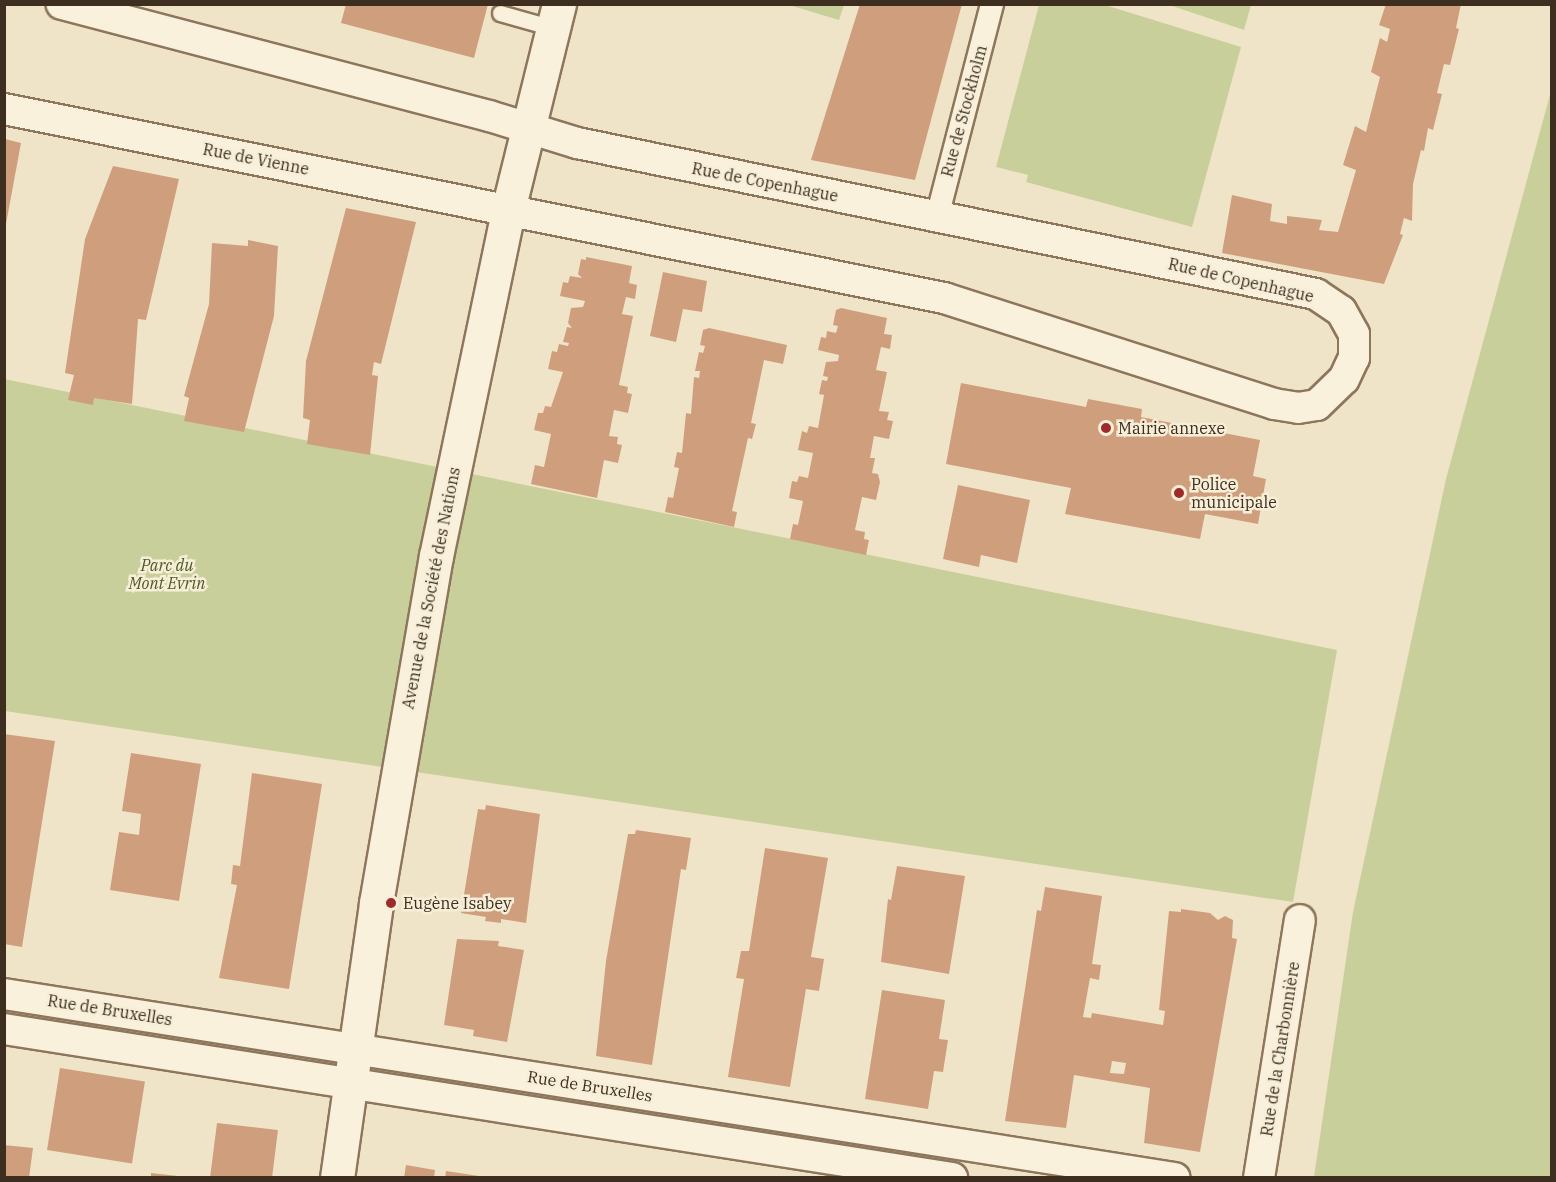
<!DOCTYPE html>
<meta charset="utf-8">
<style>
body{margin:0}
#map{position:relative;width:1556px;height:1182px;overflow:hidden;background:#f0e4c8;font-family:"IBM Plex Serif",serif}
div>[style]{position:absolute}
.green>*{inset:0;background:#c9cf9b}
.building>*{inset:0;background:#cf9f7d;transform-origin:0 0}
.roads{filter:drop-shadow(2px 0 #8d765c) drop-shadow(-2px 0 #8d765c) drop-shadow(0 2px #8d765c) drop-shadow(0 -2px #8d765c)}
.service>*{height:15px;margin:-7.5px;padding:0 7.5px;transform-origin:7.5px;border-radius:7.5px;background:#faf1dc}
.pedestrian>*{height:22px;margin:-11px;padding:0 11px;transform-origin:11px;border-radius:11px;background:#faf1dc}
.minor>*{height:30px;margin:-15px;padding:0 15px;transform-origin:15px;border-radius:15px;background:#faf1dc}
.tertiary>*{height:33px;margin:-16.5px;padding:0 16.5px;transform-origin:16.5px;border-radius:16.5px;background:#faf1dc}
.dots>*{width:16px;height:16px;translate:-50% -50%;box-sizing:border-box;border:3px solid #f7eed8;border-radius:50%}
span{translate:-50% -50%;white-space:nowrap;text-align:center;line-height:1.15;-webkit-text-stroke:5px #f7eed8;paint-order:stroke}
.street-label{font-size:16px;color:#3d2e20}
.poi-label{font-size:16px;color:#3d2e20}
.left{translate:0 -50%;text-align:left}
.park-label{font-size:16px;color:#4d5a26;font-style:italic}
.frame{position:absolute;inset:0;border:6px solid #3d2e20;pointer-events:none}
</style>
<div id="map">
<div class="green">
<div style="clip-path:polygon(789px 5px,844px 4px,844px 5px,839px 20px)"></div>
<div style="clip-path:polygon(1039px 5px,1105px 5px,1241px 47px,1192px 227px,1026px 182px,1028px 175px,996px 167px)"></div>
<div style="clip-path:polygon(1169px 5px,1169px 4px,1251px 5px,1244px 30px)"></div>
<div style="clip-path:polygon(1551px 91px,1551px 1177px,1314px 1177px,1353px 912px,1446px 479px)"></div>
<div style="clip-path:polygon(4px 379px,1337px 650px,1293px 902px,5px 711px)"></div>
</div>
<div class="building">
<div style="clip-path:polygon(346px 4px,488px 4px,474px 58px,341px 23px)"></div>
<div style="clip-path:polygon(860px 4px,962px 4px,915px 180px,811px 160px)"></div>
<div style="clip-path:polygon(1386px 4px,1461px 4px,1456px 28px,1459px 29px,1450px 65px,1444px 64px,1437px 93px,1442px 94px,1433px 130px,1428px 128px,1424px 151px,1421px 150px,1413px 184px,1412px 221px,1404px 218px,1400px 234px,1403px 235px,1384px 284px,1222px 253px,1232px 195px,1272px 204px,1270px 221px,1287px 224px,1287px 216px,1322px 220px,1319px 230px,1338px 232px,1356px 170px,1343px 165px,1355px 126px,1366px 132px,1380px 77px,1371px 72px,1380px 38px,1387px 42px,1390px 29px,1379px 25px)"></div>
<div style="clip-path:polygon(5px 139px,21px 143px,6px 224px,5px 224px)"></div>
<div style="clip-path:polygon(113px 166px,179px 179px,146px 320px,138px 319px,132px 404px,94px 398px,93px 405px,68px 400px,74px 375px,65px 373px,85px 239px)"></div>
<div style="clip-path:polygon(346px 208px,416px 222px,381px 364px,374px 362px,372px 375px,378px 376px,370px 455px,307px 444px,310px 420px,303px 418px,306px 361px)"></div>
<div style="clip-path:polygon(248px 240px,278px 246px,274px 316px,244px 432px,184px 421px,189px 398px,184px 396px,209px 304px,212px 243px,248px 246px)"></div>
<div style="clip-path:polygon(586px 257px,632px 266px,629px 283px,637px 285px,635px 299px,626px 297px,622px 314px,633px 316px,619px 385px,628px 387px,627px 393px,632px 394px,628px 413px,614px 410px,609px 436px,618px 437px,617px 444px,622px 445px,618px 463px,604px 460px,597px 498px,531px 484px,535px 465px,544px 467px,551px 434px,534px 430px,538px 413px,543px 413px,545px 406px,551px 407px,563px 372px,548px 369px,552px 351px,557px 352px,559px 344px,568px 346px,569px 343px,563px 342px,567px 327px,572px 328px,568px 323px,571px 308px,583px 307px,585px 301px,560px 296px,563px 282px,568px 283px,570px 276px,582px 278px,578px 274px,581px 259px,586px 260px)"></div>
<div style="clip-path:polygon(663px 272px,707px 281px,702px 312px,683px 309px,676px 342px,650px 336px)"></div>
<div style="clip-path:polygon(841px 308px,887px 318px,884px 334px,892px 335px,890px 349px,881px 347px,876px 370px,887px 372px,879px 411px,889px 412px,887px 420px,893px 421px,889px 439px,874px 436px,870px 458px,875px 458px,872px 473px,878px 474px,880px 482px,876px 500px,862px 497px,855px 530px,865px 532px,864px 539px,869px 540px,866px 555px,790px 539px,793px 524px,798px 525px,803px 501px,789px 498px,792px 481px,797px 482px,799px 476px,808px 478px,813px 453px,798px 450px,802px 431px,807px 433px,809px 426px,818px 428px,824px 395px,819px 394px,822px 380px,827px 381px,828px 377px,823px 376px,826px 362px,838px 361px,839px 355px,818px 350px,821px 337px,826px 338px,827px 331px,836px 333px,838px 326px,833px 325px,836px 310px)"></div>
<div style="clip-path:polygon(709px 328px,787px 345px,783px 364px,764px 360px,751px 423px,756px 424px,752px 439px,748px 438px,732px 511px,737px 512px,734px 527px,665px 512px,668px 497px,673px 498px,679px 468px,674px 467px,677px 452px,682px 453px,686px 413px,691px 414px,694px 377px,699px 378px,700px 371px,695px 371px,699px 352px,703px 353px,705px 346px,700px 345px,703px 330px)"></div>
<div style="clip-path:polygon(961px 383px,1086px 407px,1088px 399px,1142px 409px,1141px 417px,1260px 440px,1253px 476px,1266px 479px,1258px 524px,1205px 514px,1200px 539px,1065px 514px,1071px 488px,946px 464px)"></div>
<div style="clip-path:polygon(958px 485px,1030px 500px,1017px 563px,981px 555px,979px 567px,943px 559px)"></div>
<div style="clip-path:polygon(4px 734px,55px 741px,22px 947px,4px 944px)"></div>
<div style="clip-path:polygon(131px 753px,201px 764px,179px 901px,110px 890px,119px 832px,139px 835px,141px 814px,122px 811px)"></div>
<div style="clip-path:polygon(252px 773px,322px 784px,289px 989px,219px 978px,237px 885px,231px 884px,233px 865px,240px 866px)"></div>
<div style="clip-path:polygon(486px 805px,540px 814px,526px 923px,501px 919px,501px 923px,485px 921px,486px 917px,461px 913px,478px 809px,485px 810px)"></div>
<div style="clip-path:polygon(636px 830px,691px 838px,686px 870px,681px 869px,652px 1065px,596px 1056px,606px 961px,628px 834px,635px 834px)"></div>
<div style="clip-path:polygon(765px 848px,828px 858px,811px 957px,824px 959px,819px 991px,806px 989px,790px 1087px,728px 1077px,744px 979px,736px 978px,741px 951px,749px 951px)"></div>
<div style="clip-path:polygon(897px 866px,965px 876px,949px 974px,881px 962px,888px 899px,891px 900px)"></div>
<div style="clip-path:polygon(evenodd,1045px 887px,1102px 896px,1092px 964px,1101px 965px,1099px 980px,1090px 978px,1083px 1017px,1091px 1018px,1092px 1013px,1163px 1025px,1165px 1011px,1159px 1010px,1169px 911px,1181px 912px,1181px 909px,1210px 913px,1218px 920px,1225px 916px,1233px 920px,1232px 938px,1237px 939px,1200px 1152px,1144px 1143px,1150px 1088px,1074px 1075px,1066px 1128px,1005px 1121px,1037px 910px,1041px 911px,1045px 887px,1112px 1061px,1126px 1063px,1124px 1074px,1110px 1073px,1112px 1061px)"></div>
<div style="clip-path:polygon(457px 939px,499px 941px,498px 946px,524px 950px,507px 1042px,473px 1036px,474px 1030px,444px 1025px)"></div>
<div style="clip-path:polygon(882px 990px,945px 1000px,939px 1039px,948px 1040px,943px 1072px,934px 1071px,928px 1109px,865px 1099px)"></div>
<div style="left:60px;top:1068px;width:86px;height:83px;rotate:9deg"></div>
<div style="clip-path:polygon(217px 1123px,278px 1130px,272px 1178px,210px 1178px)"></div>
<div style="clip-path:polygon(4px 1145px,33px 1148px,29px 1178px,4px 1178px)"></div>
<div style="clip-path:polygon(406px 1165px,435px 1170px,434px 1178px,404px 1178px)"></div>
<div style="clip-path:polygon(446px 1171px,479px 1176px,479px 1178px,445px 1178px)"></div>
<div style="clip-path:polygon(151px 1173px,178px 1176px,178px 1178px,151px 1178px)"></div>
</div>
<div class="roads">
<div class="service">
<div style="left:500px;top:13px;width:55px;rotate:15.8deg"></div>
</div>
<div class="pedestrian">
<div style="left:937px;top:217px;width:220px;rotate:-75.5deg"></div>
</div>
<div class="minor">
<div style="left:4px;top:109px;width:959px;rotate:11.37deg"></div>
<div style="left:944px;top:298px;width:347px;rotate:17.8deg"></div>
<div style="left:1274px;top:404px;width:24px;rotate:9deg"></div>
<div style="left:1298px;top:408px;width:19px;rotate:-9deg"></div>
<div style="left:1317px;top:405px;width:37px;rotate:-44deg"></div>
<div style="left:1344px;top:379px;width:23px;rotate:-65deg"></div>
<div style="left:1354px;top:358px;width:24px;rotate:-90deg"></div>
<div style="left:1354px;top:334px;width:26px;rotate:-119deg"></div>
<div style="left:1341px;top:311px;width:30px;rotate:-146deg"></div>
<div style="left:1316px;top:294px;width:754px;rotate:-168.45deg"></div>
<div style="left:577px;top:143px;width:92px;rotate:-162.9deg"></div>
<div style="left:489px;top:116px;width:442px;rotate:-165.3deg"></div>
<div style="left:4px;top:994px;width:1185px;rotate:8.93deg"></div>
<div style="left:4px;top:1029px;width:960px;rotate:8.93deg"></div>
<div style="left:1259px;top:1178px;width:261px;rotate:-81deg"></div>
</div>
<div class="tertiary">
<div style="left:337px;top:1178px;width:278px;rotate:-81.9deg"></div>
<div style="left:376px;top:903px;width:352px;rotate:-80.2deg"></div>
<div style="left:436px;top:556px;width:353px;rotate:-78.2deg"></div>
<div style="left:508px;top:210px;width:212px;rotate:-76.1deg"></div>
</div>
</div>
<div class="dots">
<div style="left:1106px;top:428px;background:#9e2a2b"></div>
<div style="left:1179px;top:493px;background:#9e2a2b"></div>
<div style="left:391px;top:903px;background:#9e2a2b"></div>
</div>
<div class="street-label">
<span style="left:964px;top:111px;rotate:-75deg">Rue de Stockholm</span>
<span style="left:256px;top:159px;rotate:11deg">Rue de Vienne</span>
<span style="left:765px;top:182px;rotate:11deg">Rue de Copenhague</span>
<span style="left:1241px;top:280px;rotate:13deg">Rue de Copenhague</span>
<span style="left:431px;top:588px;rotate:-79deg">Avenue de la Société des Nations</span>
<span style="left:110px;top:1010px;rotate:9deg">Rue de Bruxelles</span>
<span style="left:1280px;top:1049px;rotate:-81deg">Rue de la Charbonnière</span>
<span style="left:590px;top:1086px;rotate:9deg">Rue de Bruxelles</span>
</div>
<div class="poi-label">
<span class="left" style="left:1118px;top:428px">Mairie annexe</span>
<span class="left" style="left:1191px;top:493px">Police<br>municipale</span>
<span class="left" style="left:403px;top:903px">Eugène Isabey</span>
</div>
<div class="park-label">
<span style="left:167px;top:574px">Parc du<br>Mont Evrin</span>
</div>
<div class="frame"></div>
</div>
